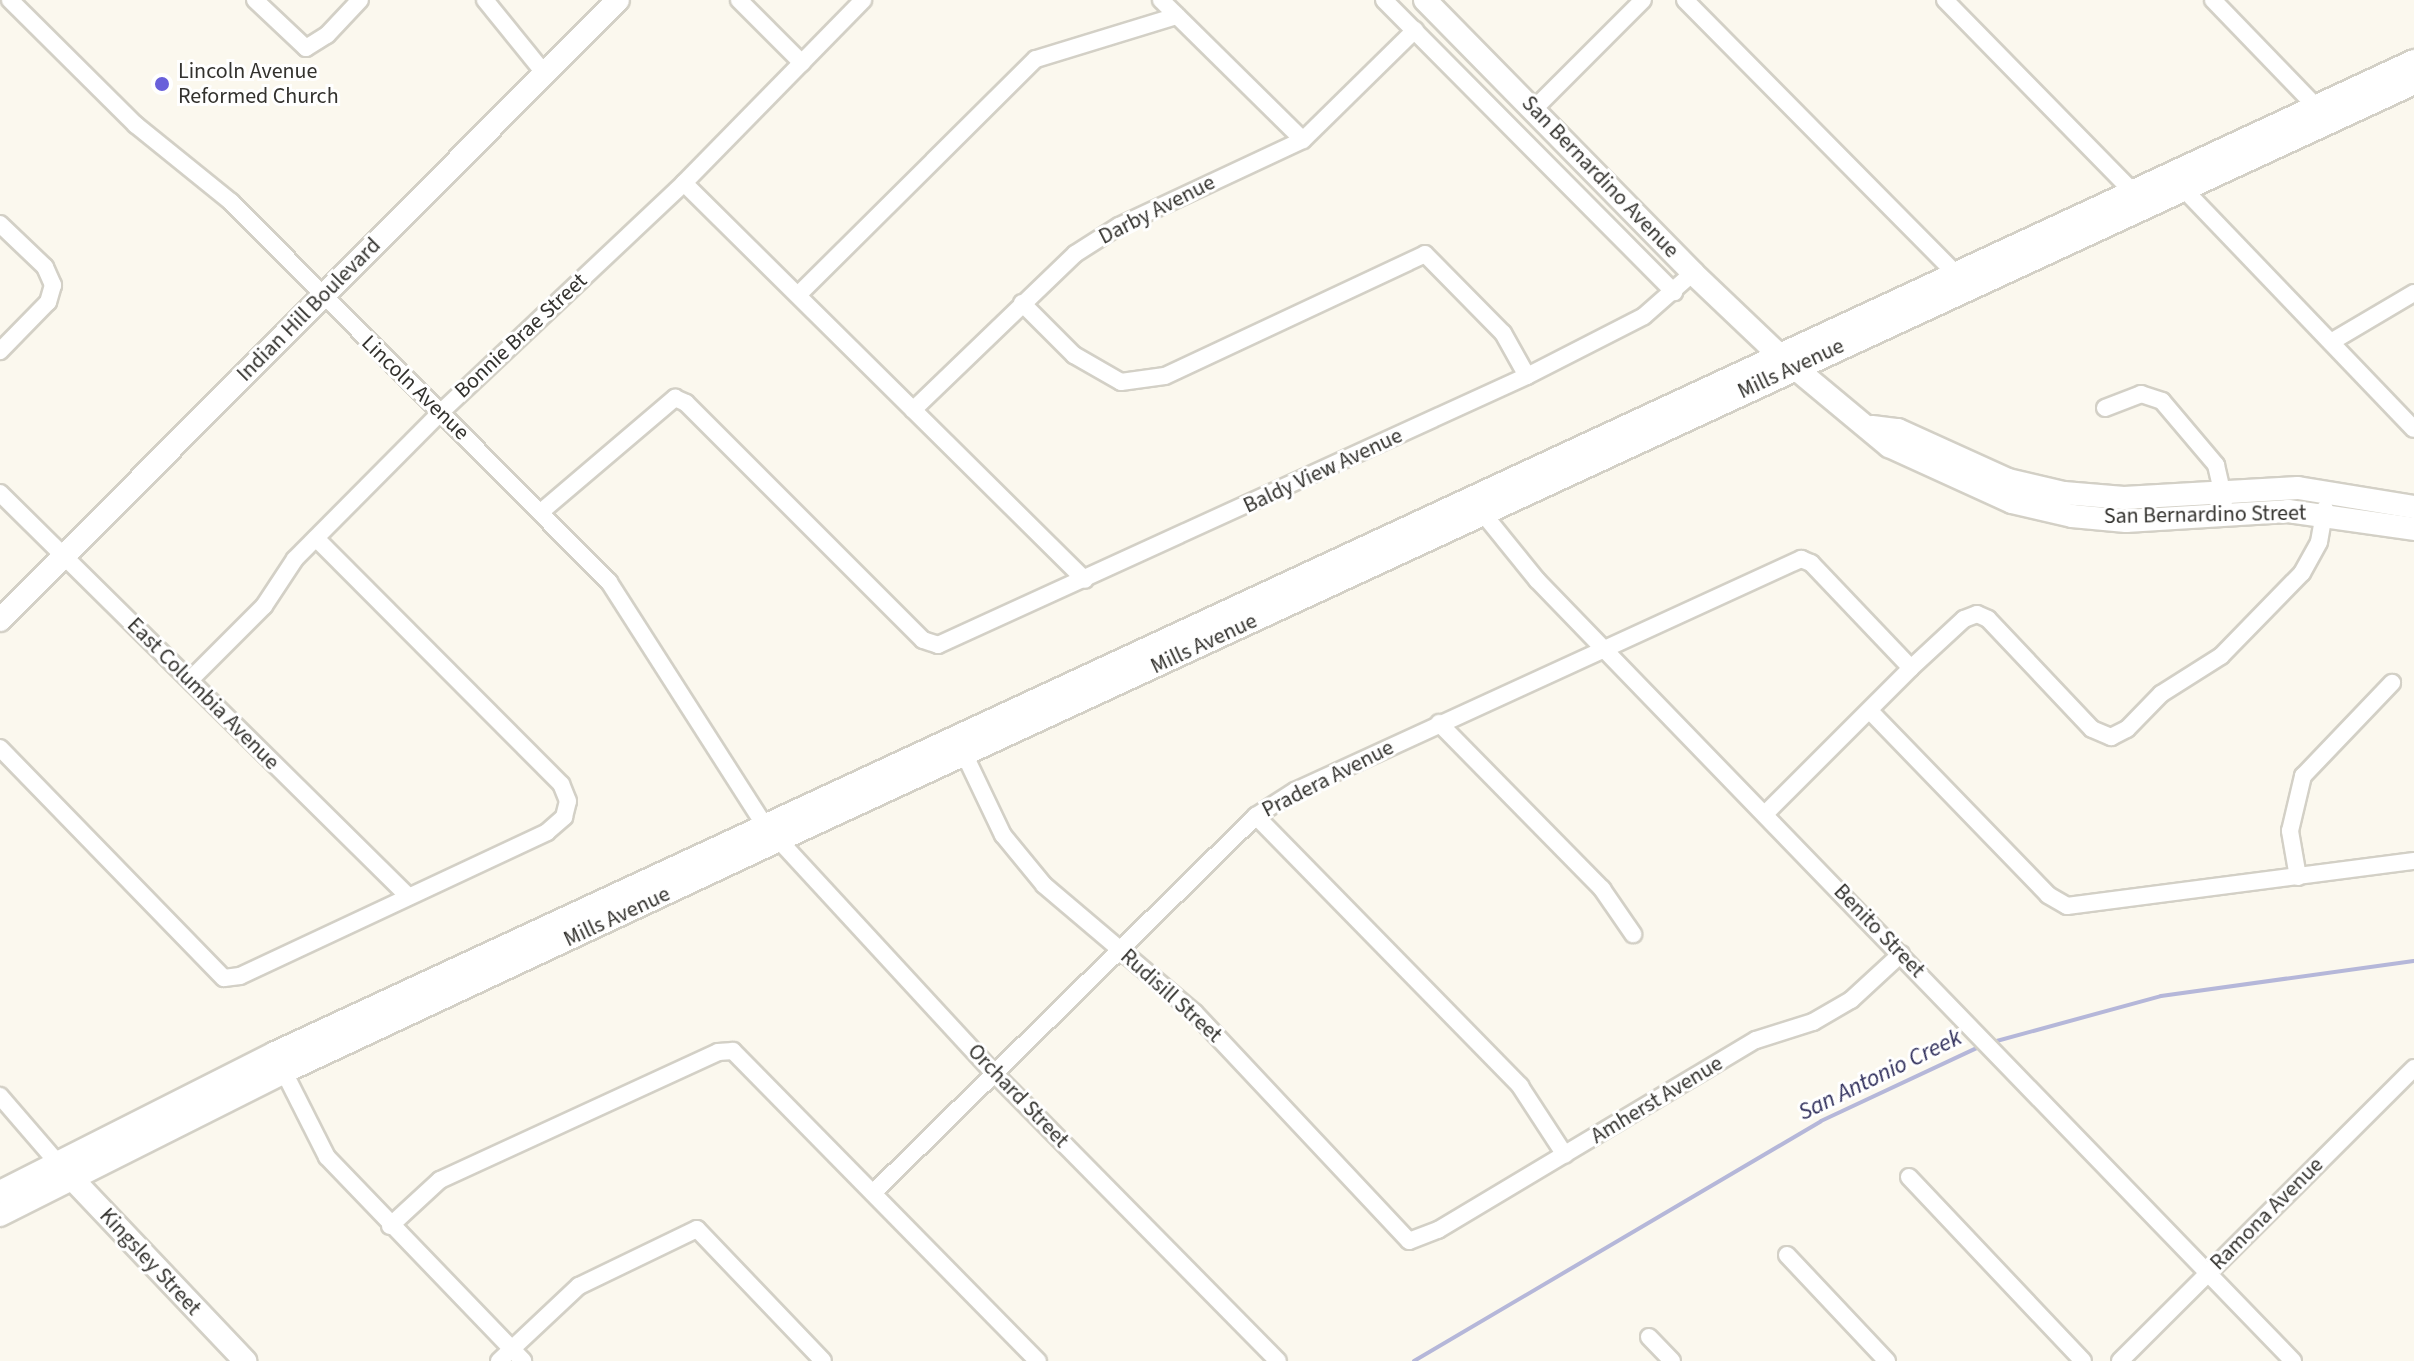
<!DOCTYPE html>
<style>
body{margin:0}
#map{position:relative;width:2414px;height:1361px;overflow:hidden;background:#fbf8ee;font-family:"Source Sans 3",sans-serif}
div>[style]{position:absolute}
.stream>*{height:4px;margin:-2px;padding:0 2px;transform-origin:2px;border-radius:2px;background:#b5b7d9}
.roads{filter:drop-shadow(2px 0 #d3d0c6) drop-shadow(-2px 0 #d3d0c6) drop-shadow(0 2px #d3d0c6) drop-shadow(0 -2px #d3d0c6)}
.minor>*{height:16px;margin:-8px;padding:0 8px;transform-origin:8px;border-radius:8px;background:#fff}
.major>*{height:22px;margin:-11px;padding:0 11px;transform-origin:11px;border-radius:11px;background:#fff}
.dots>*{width:22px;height:22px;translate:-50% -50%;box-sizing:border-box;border:4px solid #fff;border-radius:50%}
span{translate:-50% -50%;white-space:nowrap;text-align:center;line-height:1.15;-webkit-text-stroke:6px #fff;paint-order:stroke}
.poi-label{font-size:22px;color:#33322e}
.left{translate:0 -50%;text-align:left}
.street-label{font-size:22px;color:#33322e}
.water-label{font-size:24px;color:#2f2e5b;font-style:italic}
</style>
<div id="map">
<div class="stream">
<div style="left:1993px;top:1042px;width:174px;rotate:-15.3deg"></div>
<div style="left:2161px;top:996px;width:255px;rotate:-7.9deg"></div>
<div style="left:1414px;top:1361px;width:472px;rotate:-30.5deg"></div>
<div style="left:1821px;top:1121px;width:177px;rotate:-25.1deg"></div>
</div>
<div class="roads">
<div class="minor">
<div style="left:10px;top:0;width:177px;rotate:44.8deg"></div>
<div style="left:136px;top:125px;width:122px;rotate:39deg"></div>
<div style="left:231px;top:202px;width:536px;rotate:45.15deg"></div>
<div style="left:609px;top:582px;width:287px;rotate:57.4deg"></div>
<div style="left:764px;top:824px;width:339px;rotate:47.3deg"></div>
<div style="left:994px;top:1073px;width:404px;rotate:45.4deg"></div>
<div style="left:255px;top:0;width:70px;rotate:43.3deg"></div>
<div style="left:306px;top:48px;width:25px;rotate:-32deg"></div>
<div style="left:327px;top:35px;width:48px;rotate:-46.7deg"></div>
<div style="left:485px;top:0;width:95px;rotate:51deg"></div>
<div style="left:739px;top:0;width:89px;rotate:45deg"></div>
<div style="left:1161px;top:0;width:199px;rotate:44.6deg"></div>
<div style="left:1384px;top:0;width:412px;rotate:45.2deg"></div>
<div style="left:1685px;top:0;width:394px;rotate:45.3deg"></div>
<div style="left:1945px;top:0;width:279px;rotate:45.6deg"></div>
<div style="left:2213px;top:0;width:158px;rotate:46deg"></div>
<div style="left:1534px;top:109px;width:154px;rotate:-45deg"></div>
<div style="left:2177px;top:182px;width:342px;rotate:46.2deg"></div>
<div style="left:684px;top:183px;width:564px;rotate:44.71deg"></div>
<div style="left:0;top:224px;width:62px;rotate:43.7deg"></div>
<div style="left:45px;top:267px;width:20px;rotate:66deg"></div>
<div style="left:53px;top:285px;width:18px;rotate:106deg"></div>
<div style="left:48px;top:302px;width:69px;rotate:134.4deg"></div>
<div style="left:798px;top:295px;width:335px;rotate:-44.8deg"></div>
<div style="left:1036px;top:59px;width:147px;rotate:-17deg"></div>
<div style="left:1022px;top:303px;width:74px;rotate:45deg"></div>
<div style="left:1074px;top:355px;width:54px;rotate:29.9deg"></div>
<div style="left:1121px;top:382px;width:44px;rotate:-7.8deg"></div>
<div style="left:1165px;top:376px;width:287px;rotate:-25.1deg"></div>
<div style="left:1425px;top:254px;width:111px;rotate:45.4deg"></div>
<div style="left:1503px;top:333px;width:49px;rotate:60.8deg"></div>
<div style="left:2331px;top:342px;width:96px;rotate:-30.6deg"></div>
<div style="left:2105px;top:408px;width:39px;rotate:-21deg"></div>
<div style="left:2141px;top:394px;width:22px;rotate:18deg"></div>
<div style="left:2162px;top:401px;width:84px;rotate:49.8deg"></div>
<div style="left:2216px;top:465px;width:37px;rotate:77deg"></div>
<div style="left:913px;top:410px;width:225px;rotate:-43.9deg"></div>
<div style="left:1075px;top:254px;width:52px;rotate:-32.5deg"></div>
<div style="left:1119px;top:226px;width:203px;rotate:-25.1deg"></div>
<div style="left:1303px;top:140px;width:157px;rotate:-44.5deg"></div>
<div style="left:0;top:493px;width:571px;rotate:44.65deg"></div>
<div style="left:1477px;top:506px;width:95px;rotate:51deg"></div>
<div style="left:1537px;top:580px;width:1087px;rotate:45.93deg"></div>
<div style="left:542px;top:511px;width:175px;rotate:-40.4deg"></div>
<div style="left:675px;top:398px;width:12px;rotate:24deg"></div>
<div style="left:686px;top:403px;width:335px;rotate:45deg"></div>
<div style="left:923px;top:640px;width:16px;rotate:18deg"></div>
<div style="left:938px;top:645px;width:648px;rotate:-24.55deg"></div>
<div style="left:1527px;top:376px;width:131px;rotate:-27.1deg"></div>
<div style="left:1644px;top:316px;width:65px;rotate:-41.3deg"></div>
<div style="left:190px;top:680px;width:105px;rotate:-45deg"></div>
<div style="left:264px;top:606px;width:56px;rotate:-56.6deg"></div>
<div style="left:295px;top:559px;width:206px;rotate:-45.2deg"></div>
<div style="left:440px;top:413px;width:335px;rotate:-43.3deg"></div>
<div style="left:684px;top:183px;width:256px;rotate:-45.6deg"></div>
<div style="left:1870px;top:711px;width:256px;rotate:45.9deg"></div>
<div style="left:2048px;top:895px;width:22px;rotate:30deg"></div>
<div style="left:2067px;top:906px;width:350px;rotate:-7.4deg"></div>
<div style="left:1439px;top:723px;width:233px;rotate:45.5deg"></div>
<div style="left:1602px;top:889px;width:55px;rotate:55.4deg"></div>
<div style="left:960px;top:745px;width:100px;rotate:64.5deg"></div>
<div style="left:1003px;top:835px;width:65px;rotate:50.6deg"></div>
<div style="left:1044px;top:885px;width:197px;rotate:40.3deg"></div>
<div style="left:1194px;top:1012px;width:314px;rotate:46.8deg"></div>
<div style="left:1409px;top:1241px;width:31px;rotate:-21deg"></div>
<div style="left:1438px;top:1230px;width:370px;rotate:-30.9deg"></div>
<div style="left:1756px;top:1040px;width:60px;rotate:-17.5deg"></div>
<div style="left:1813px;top:1022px;width:44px;rotate:-30.1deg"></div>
<div style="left:1851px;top:1000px;width:68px;rotate:-42.6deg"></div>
<div style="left:0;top:748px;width:321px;rotate:45.8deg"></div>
<div style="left:224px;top:978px;width:16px;rotate:-7deg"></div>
<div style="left:240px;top:976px;width:339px;rotate:-25.1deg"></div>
<div style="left:547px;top:832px;width:23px;rotate:-41deg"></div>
<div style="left:564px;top:817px;width:16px;rotate:-76deg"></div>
<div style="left:568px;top:801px;width:18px;rotate:-112deg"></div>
<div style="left:561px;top:784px;width:347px;rotate:-134.9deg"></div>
<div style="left:1765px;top:814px;width:206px;rotate:-45deg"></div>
<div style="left:1911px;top:668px;width:72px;rotate:-42.8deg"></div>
<div style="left:1964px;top:619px;width:14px;rotate:-21deg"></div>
<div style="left:1977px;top:614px;width:12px;rotate:24deg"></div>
<div style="left:1988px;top:619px;width:151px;rotate:46.6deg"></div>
<div style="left:2092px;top:729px;width:21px;rotate:23deg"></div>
<div style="left:2111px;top:737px;width:18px;rotate:-27deg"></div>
<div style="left:2127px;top:729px;width:49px;rotate:-45.8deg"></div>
<div style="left:2161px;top:694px;width:71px;rotate:-32.3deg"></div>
<div style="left:2221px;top:656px;width:116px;rotate:-45.7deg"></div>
<div style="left:2302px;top:573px;width:35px;rotate:-61deg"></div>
<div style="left:2319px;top:542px;width:34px;rotate:-80deg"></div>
<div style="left:1256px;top:816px;width:378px;rotate:45.6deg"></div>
<div style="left:1520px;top:1086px;width:82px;rotate:56.9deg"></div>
<div style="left:2298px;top:877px;width:47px;rotate:-99.9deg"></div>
<div style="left:2290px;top:831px;width:57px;rotate:-76.7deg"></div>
<div style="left:2303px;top:776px;width:129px;rotate:-46.3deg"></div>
<div style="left:279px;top:1062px;width:106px;rotate:63.2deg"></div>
<div style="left:327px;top:1157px;width:283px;rotate:46.1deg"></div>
<div style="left:0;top:1096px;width:87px;rotate:49.2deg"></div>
<div style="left:1909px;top:1177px;width:253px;rotate:46.6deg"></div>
<div style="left:874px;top:1192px;width:536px;rotate:-44.55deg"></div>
<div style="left:1256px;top:816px;width:46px;rotate:-32.7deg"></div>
<div style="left:1295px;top:791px;width:557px;rotate:-24.63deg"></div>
<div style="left:1801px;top:559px;width:11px;rotate:22deg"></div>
<div style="left:1811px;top:563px;width:145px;rotate:46.4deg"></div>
<div style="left:390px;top:1226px;width:68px;rotate:-42.6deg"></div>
<div style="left:440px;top:1180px;width:306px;rotate:-24.7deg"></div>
<div style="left:718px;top:1052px;width:15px;rotate:-4deg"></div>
<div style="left:733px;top:1051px;width:435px;rotate:45.5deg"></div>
<div style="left:1787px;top:1255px;width:146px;rotate:46.7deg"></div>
<div style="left:1649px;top:1337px;width:33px;rotate:46deg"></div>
<div style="left:499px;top:1361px;width:110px;rotate:-43.2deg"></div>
<div style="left:579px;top:1286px;width:131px;rotate:-25.8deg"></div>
<div style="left:697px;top:1229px;width:182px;rotate:46.3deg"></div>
<div style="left:2120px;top:1361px;width:415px;rotate:-44.9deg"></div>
</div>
<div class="major">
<div style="left:1425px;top:0;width:383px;rotate:45.5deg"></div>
<div style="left:1693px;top:273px;width:115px;rotate:43.6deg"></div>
<div style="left:1776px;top:352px;width:147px;rotate:39.8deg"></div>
<div style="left:1889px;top:446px;width:135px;rotate:24.5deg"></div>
<div style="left:2012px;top:502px;width:62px;rotate:13.1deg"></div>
<div style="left:2072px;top:516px;width:54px;rotate:5.3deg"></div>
<div style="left:2126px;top:521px;width:162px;rotate:-3.5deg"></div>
<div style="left:2288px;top:511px;width:127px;rotate:8.1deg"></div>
<div style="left:1872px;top:427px;width:26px;rotate:7deg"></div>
<div style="left:1898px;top:430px;width:121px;rotate:24.4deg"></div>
<div style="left:2008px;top:480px;width:57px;rotate:13.1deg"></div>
<div style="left:2064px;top:493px;width:60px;rotate:4.8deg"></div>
<div style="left:2124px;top:498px;width:174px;rotate:-3.3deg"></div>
<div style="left:2298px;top:488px;width:118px;rotate:9.3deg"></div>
<div style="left:0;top:620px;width:875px;rotate:-45.09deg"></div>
<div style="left:63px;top:1169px;width:265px;rotate:46.5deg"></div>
<div style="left:0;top:1192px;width:308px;rotate:-26.8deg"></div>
<div style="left:275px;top:1053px;width:2358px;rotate:-24.88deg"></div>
<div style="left:0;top:1215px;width:318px;rotate:-26.7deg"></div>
<div style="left:284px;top:1072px;width:547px;rotate:-25.11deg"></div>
<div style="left:779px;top:840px;width:1802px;rotate:-24.84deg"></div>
</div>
</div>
<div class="dots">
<div style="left:162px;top:84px;background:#6960da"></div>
</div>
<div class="poi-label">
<span class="left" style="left:178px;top:84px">Lincoln Avenue<br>Reformed Church</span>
</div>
<div class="street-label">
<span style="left:1600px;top:177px;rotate:46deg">San Bernardino Avenue</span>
<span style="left:1157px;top:210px;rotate:-27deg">Darby Avenue</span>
<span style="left:309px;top:310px;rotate:-45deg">Indian Hill Boulevard</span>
<span style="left:521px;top:336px;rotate:-43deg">Bonnie Brae Street</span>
<span style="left:1791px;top:369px;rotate:-25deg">Mills Avenue</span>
<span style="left:415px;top:388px;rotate:44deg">Lincoln Avenue</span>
<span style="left:1323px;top:471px;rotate:-25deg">Baldy View Avenue</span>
<span style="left:2205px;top:515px;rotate:-1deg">San Bernardino Street</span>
<span style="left:1204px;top:644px;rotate:-25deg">Mills Avenue</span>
<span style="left:203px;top:694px;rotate:45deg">East Columbia Avenue</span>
<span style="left:1328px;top:779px;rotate:-27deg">Pradera Avenue</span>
<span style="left:617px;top:917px;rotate:-25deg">Mills Avenue</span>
<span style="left:1879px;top:931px;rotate:46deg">Benito Street</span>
<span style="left:1171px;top:996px;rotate:42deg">Rudisill Street</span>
<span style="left:1018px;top:1096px;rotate:46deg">Orchard Street</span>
<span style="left:1657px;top:1100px;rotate:-31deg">Amherst Avenue</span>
<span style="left:2267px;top:1214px;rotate:-45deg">Ramona Avenue</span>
<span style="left:150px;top:1262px;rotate:47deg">Kingsley Street</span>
</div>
<div class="water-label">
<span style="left:1880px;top:1075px;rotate:-26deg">San Antonio Creek</span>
</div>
</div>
